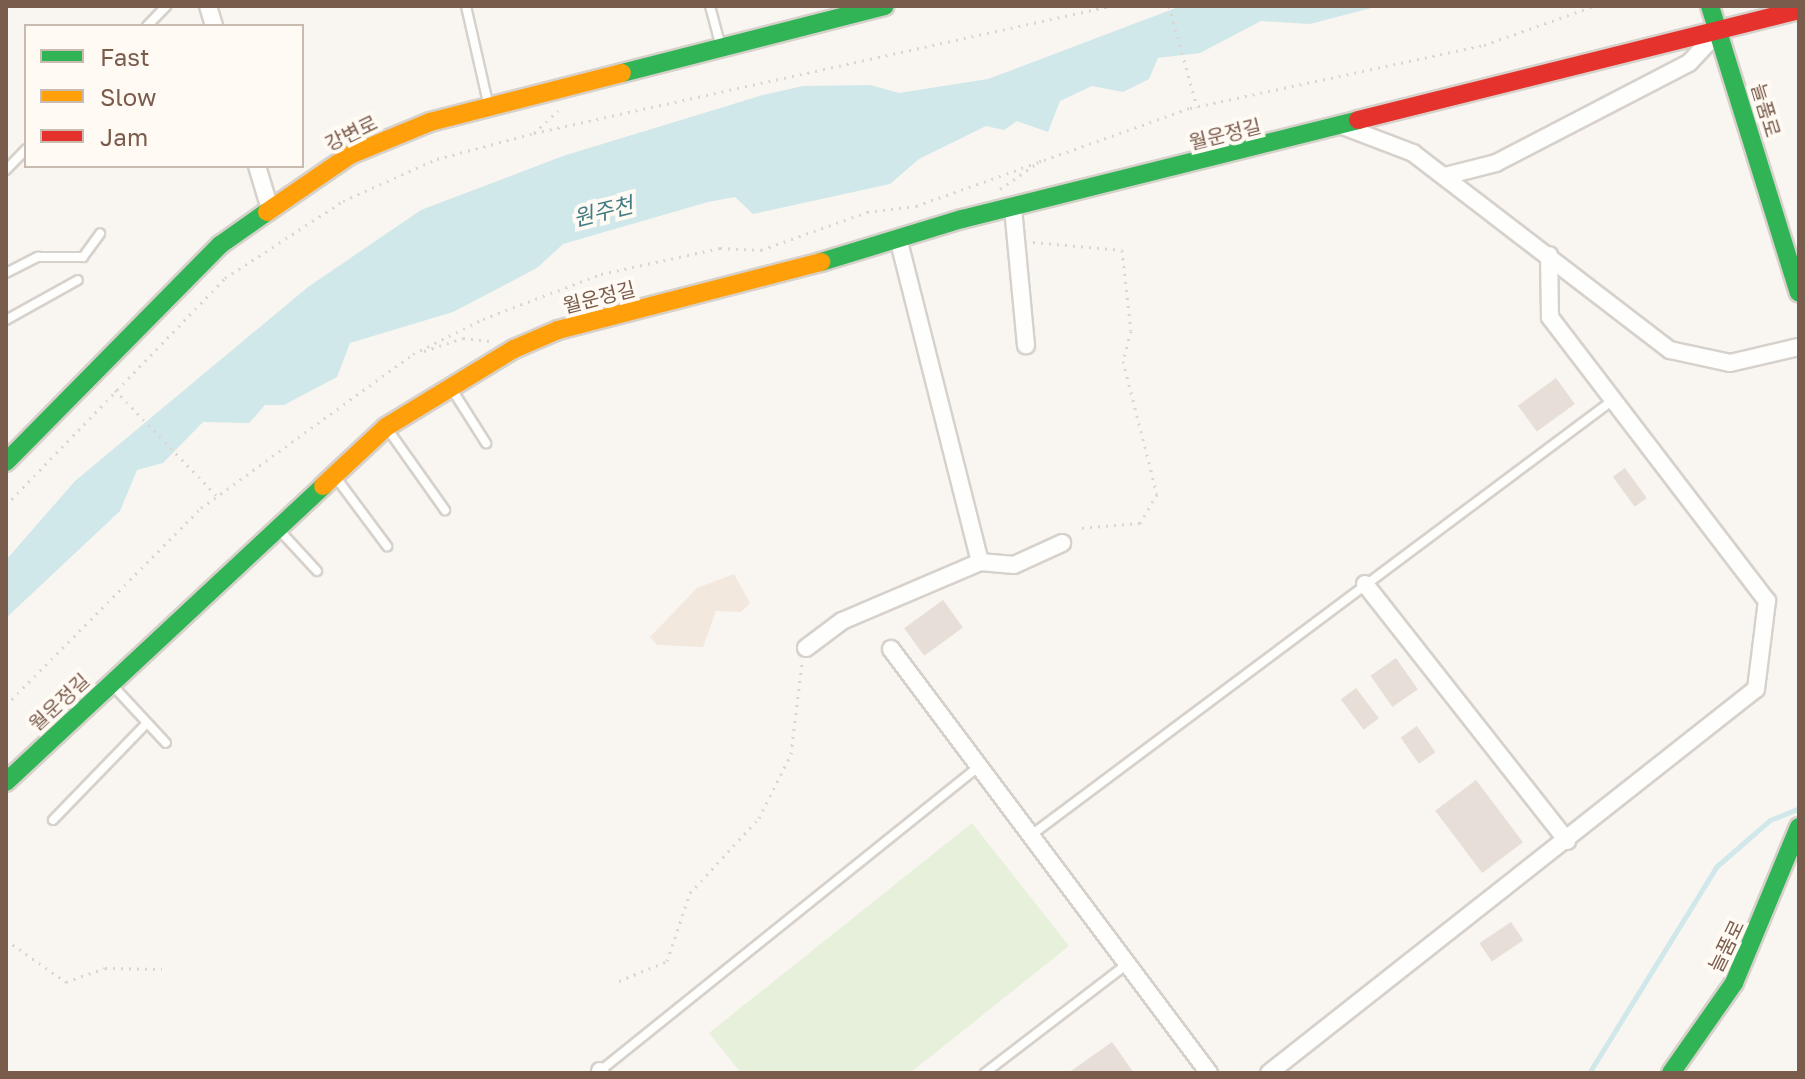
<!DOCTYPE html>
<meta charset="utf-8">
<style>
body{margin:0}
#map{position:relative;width:1805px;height:1079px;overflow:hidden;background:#f9f5f0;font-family:"Golos Text","Noto Sans KR",sans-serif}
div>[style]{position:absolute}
.residential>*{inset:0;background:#f2e8de}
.green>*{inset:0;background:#e7f0db}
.water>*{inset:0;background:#d0e8ea}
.stream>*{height:5px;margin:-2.5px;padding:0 2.5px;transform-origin:2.5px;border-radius:2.5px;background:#d0e8ea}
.building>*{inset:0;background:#e6ded7;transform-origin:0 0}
.path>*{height:3px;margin-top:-1.5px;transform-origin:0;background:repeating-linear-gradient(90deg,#dcd5d0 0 2px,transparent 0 8px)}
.roads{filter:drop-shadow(2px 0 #d7d1cb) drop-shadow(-2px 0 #d7d1cb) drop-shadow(0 2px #d7d1cb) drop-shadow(0 -2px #d7d1cb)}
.lane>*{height:8px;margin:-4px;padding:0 4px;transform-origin:4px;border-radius:4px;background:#fefefd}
.street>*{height:16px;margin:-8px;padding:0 8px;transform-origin:8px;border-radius:8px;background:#fefefd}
.fast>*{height:18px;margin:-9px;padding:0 9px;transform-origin:9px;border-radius:9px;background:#30b455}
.slow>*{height:18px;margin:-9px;padding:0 9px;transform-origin:9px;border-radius:9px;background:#ff9f0a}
.jam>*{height:18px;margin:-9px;padding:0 9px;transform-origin:9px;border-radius:9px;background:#e5322d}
span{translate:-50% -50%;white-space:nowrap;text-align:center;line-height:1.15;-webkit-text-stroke:8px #fffaf3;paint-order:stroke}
.street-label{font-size:20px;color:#7a5c4d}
.water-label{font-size:22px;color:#437c86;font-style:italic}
.frame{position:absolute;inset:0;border:8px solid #7a5c4d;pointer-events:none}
.legend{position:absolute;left:24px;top:24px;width:280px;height:144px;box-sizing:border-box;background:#fffaf3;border:2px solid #cabbb1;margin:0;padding:10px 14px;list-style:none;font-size:24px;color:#7a5c4d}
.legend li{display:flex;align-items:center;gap:16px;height:40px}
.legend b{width:40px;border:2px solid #cabbb1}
</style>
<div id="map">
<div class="residential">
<div style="clip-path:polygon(734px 574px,750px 603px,741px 612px,716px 611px,703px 647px,657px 645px,650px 637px,697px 588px)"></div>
</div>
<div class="green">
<div style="clip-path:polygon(972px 823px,1069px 946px,910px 1073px,741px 1073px,709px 1033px)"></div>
</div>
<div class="water">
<div style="clip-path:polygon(1181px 6px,1379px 6px,1310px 24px,1261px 21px,1200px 53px,1158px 58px,1149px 79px,1123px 92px,1092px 86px,1060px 101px,1048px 132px,1017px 121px,1004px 130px,986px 126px,919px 159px,890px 184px,753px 214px,735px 197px,708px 202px,563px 244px,537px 268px,453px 312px,350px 343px,337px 377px,284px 405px,265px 405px,249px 423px,203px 422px,163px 463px,137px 470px,120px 511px,6px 618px,6px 560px,75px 481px,308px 287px,421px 210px,563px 156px,763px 95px,803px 86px,870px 85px,899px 93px,988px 79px)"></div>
</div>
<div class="stream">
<div style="left:1589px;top:1073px;width:243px;rotate:-58.3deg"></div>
<div style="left:1717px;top:866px;width:70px;rotate:-41deg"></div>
<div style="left:1770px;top:820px;width:31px;rotate:-22deg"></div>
</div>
<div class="building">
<div style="left:1556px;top:378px;width:32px;height:47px;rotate:54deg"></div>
<div style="left:1625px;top:468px;width:37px;height:15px;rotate:54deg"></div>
<div style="left:943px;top:600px;width:34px;height:48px;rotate:54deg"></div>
<div style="left:1396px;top:658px;width:38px;height:31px;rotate:55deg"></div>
<div style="left:1356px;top:688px;width:38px;height:19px;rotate:53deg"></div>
<div style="left:1417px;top:726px;width:32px;height:20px;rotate:55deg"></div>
<div style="left:1476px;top:780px;width:78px;height:51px;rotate:53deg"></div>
<div style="left:1511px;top:922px;width:22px;height:38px;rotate:56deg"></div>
<div style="clip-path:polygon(1112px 1042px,1134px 1073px,1068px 1073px)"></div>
</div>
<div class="path">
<div style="left:1169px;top:6px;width:105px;rotate:74.5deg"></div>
<div style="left:534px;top:133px;width:590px;rotate:-12.43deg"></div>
<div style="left:1000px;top:189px;width:52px;rotate:-34.9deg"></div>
<div style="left:1033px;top:242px;width:89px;rotate:5.1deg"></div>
<div style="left:1122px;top:250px;width:81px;rotate:83.7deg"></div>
<div style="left:1131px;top:331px;width:31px;rotate:105deg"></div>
<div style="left:1123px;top:361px;width:137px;rotate:75.7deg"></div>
<div style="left:1157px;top:494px;width:34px;rotate:120deg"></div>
<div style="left:1140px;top:523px;width:61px;rotate:175.3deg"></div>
<div style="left:424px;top:351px;width:41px;rotate:-18.4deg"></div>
<div style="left:463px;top:338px;width:30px;rotate:6deg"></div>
<div style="left:115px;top:390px;width:147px;rotate:46.1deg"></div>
<div style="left:6px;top:505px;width:315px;rotate:-46deg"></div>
<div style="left:225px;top:278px;width:141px;rotate:-33.1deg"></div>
<div style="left:343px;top:201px;width:103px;rotate:-24.1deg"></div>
<div style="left:437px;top:159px;width:100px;rotate:-15deg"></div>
<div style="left:534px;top:133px;width:33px;rotate:-43deg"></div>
<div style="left:6px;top:705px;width:277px;rotate:-45.3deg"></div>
<div style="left:201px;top:508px;width:262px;rotate:-36deg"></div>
<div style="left:413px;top:354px;width:78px;rotate:-26.6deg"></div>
<div style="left:483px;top:319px;width:126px;rotate:-20.9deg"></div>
<div style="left:601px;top:274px;width:122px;rotate:-12.3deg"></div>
<div style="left:720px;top:248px;width:41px;rotate:2.8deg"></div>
<div style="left:761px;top:250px;width:113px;rotate:-19.7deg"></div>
<div style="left:867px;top:212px;width:49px;rotate:-7deg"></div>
<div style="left:916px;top:206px;width:291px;rotate:-19.7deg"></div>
<div style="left:1190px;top:108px;width:301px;rotate:-12.1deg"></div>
<div style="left:1484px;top:45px;width:117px;rotate:-19.5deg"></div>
<div style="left:6px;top:940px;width:73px;rotate:35deg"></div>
<div style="left:66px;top:982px;width:41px;rotate:-19.7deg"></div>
<div style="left:105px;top:968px;width:57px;rotate:1deg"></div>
<div style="left:619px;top:981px;width:52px;rotate:-22.6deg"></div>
<div style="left:667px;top:961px;width:72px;rotate:-71.3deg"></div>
<div style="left:690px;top:893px;width:102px;rotate:-47.4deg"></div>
<div style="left:759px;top:818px;width:72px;rotate:-63.4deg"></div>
<div style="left:791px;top:754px;width:92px;rotate:-83.1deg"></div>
</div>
<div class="roads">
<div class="lane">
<div style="left:466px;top:6px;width:99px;rotate:77.2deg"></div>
<div style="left:710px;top:6px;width:39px;rotate:75deg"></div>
<div style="left:147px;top:26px;width:28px;rotate:-46deg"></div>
<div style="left:6px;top:170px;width:29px;rotate:-46deg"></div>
<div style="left:6px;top:273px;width:36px;rotate:-27deg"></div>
<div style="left:38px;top:257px;width:45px"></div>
<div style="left:83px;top:257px;width:29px;rotate:-54deg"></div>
<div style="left:6px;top:320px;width:82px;rotate:-29.1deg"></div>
<div style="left:453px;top:391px;width:62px;rotate:57.6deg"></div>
<div style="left:389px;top:431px;width:97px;rotate:54.7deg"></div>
<div style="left:337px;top:479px;width:84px;rotate:53.3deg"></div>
<div style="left:281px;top:532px;width:53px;rotate:47.3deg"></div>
<div style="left:114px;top:687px;width:76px;rotate:47.1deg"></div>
<div style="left:53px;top:820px;width:135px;rotate:-45.9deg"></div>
<div style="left:1030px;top:836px;width:728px;rotate:-36.79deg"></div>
<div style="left:600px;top:1071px;width:485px;rotate:-38.8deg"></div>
<div style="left:985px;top:1073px;width:178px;rotate:-37.5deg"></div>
</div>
<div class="street">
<div style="left:208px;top:6px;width:21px;rotate:73deg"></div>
<div style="left:1345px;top:127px;width:73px;rotate:20.9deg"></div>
<div style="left:1413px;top:153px;width:324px;rotate:37.5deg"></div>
<div style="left:1670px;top:350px;width:61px;rotate:12.2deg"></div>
<div style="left:1730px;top:363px;width:71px;rotate:-13.1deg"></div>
<div style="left:257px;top:166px;width:45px;rotate:73.2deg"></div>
<div style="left:1445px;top:176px;width:53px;rotate:-14.3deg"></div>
<div style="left:1496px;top:163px;width:217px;rotate:-27.4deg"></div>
<div style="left:1689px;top:63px;width:42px;rotate:-46.9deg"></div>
<div style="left:1013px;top:208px;width:138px;rotate:84.6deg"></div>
<div style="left:980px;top:562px;width:34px;rotate:5deg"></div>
<div style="left:1014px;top:565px;width:53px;rotate:-24.6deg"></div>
<div style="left:1365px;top:584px;width:327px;rotate:51.8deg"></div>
<div style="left:806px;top:648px;width:45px;rotate:-36.9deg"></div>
<div style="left:842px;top:621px;width:150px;rotate:-23.1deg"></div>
<div style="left:980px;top:562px;width:330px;rotate:-104.2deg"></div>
<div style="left:891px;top:649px;width:530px;rotate:53.13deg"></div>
<div style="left:600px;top:1071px;width:2px;rotate:63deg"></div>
<div style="left:1269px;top:1073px;width:620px;rotate:-38.26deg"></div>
<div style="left:1756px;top:689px;width:89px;rotate:-82.9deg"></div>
<div style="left:1767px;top:601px;width:357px;rotate:-127.4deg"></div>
<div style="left:1550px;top:317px;width:62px;rotate:-90.9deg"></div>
</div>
<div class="fast">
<div style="left:1710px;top:6px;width:300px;rotate:72.8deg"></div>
<div style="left:622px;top:73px;width:271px;rotate:-14.3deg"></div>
<div style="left:821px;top:262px;width:147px;rotate:-17deg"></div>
<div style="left:962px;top:219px;width:408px;rotate:-14deg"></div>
<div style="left:6px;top:462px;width:305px;rotate:-45.4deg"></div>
<div style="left:220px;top:245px;width:57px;rotate:-35.1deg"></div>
<div style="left:6px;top:782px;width:434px;rotate:-43deg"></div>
<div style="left:1671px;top:1073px;width:110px;rotate:-55deg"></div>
<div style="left:1734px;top:983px;width:169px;rotate:-67.4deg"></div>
</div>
<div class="slow">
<div style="left:267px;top:212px;width:101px;rotate:-34.5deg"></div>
<div style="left:350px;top:155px;width:87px;rotate:-22.4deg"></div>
<div style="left:430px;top:122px;width:198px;rotate:-14.3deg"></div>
<div style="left:323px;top:486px;width:86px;rotate:-43.1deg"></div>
<div style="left:386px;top:427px;width:150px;rotate:-31.4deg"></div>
<div style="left:514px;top:349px;width:48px;rotate:-23.4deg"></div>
<div style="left:558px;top:330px;width:272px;rotate:-14.5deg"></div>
</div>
<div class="jam">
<div style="left:1358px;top:120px;width:455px;rotate:-14deg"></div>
</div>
</div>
<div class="street-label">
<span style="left:1766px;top:110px;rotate:73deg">늘품로</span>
<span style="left:351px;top:133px;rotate:-26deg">강변로</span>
<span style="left:1225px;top:134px;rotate:-14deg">월운정길</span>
<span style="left:599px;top:297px;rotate:-14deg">월운정길</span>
<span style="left:59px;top:702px;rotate:-43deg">월운정길</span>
<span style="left:1726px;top:946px;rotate:-64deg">늘품로</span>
</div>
<div class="water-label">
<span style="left:603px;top:211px;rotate:-14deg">원주천</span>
</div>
<div class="frame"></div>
<ul class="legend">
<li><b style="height:10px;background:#30b455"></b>Fast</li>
<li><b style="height:10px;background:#ff9f0a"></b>Slow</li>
<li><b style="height:10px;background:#e5322d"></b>Jam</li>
</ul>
</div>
